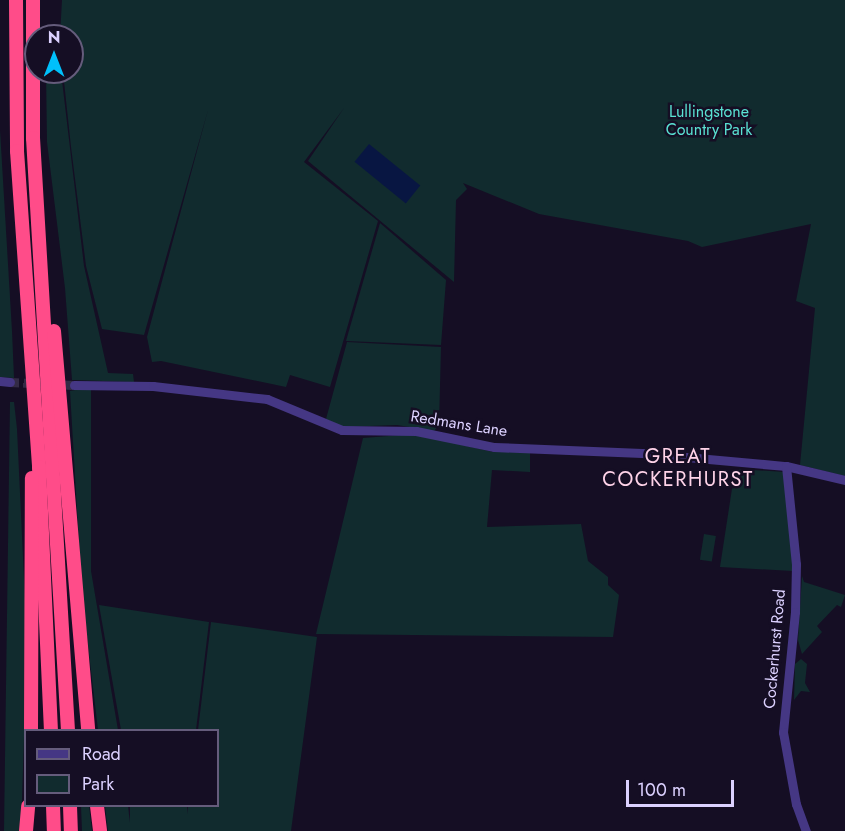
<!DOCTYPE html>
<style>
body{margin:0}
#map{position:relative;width:845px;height:831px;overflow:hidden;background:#150e24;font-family:Jost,sans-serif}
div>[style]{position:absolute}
.green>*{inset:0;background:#112b2e;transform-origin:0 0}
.water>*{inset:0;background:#081642;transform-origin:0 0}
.minor-tunnel>*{height:9px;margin-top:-4.5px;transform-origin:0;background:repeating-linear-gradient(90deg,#332b45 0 9px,transparent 0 13.5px)}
.minor>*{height:9px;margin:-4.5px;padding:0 4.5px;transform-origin:4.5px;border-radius:4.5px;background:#453784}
.highway>*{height:14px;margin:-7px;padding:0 7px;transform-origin:7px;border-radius:7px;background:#ff4c89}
span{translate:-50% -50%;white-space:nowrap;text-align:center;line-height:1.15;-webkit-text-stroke:5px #150e24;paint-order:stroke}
.park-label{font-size:16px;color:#5ae2d3}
.street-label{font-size:16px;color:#dcd1ff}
.quarter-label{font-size:20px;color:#ffd3e9;letter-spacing:1.5px}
.legend{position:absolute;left:24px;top:729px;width:195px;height:78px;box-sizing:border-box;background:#150e24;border:2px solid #655c7c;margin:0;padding:8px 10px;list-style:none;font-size:18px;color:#dcd1ff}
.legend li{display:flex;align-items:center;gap:12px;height:30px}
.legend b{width:30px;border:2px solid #655c7c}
.north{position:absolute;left:24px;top:24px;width:60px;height:60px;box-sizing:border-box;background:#150e24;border:2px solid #655c7c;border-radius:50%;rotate:0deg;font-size:16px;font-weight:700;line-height:24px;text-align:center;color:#dcd1ff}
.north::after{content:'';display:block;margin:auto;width:21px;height:27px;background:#00c0fc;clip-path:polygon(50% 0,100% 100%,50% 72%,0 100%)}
.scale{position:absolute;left:626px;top:780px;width:108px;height:27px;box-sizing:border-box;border:3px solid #dcd1ff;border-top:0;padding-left:8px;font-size:18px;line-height:21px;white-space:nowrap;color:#dcd1ff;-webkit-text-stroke:4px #150e24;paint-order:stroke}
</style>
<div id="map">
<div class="green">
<div style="clip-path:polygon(62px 0,845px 0,845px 476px,800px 465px,815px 308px,796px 301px,811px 224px,702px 247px,688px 241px,539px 214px,463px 183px,467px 189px,456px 200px,454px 282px,308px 161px,344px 108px,304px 162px,378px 221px,330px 387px,290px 375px,286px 387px,161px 361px,152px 362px,147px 337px,208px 110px,144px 335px,102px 329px,86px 266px,71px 147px,63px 72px,72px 72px,72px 36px,60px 36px)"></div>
<div style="clip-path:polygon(46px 72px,61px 72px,84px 266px,108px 373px,133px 374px,134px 382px,72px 380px,65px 288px,47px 142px)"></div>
<div style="clip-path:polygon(0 130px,12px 331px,14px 378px,0 377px)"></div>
<div style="clip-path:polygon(380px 223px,446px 280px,441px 345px,346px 341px)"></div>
<div style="clip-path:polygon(347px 342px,441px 347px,439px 425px,434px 431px,397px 425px,342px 427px,326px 419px)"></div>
<div style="clip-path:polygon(91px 387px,91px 571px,118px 730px,98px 730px,82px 594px,70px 391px)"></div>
<div style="clip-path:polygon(10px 402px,14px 402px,17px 429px,27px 643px,21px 831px,4px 831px)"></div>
<div style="clip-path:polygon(414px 434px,493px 452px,530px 451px,530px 472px,492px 470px,487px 527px,581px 524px,588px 561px,608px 577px,608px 585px,619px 595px,613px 637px,316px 634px,363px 438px)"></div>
<div style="clip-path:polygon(735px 469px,785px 472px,793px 571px,720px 567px)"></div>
<div style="left:704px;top:534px;width:12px;height:26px;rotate:9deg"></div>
<div style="clip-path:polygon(802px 576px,804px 582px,845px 595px,841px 607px,837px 605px,817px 626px,822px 632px,802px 654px,798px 640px)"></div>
<div style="clip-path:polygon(99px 605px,209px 622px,196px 730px,121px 730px)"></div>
<div style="clip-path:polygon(211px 622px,317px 637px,291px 831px,185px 831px,188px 806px,218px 806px,218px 730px,198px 730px)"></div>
<div style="clip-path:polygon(801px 659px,807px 664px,805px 683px,810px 692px,801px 691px,794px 700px,795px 664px)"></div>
<div style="clip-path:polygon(81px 806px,89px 806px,92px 831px,82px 831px)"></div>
<div style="clip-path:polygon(105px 806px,128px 806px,131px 831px,108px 831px)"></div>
<div style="left:130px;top:806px;width:57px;height:25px"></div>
</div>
<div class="water">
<div style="left:369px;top:144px;width:66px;height:23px;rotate:39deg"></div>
</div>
<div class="minor-tunnel">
<div style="left:10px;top:382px;width:64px;rotate:2.7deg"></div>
</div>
<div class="minor">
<div style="left:0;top:381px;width:10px;rotate:6deg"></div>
<div style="left:74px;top:385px;width:79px;rotate:0.7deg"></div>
<div style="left:153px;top:386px;width:115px;rotate:6.5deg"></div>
<div style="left:267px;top:399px;width:81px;rotate:22.5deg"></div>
<div style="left:342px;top:430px;width:74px;rotate:0.8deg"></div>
<div style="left:416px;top:431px;width:80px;rotate:11.6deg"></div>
<div style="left:494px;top:447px;width:148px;rotate:2.3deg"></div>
<div style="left:642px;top:453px;width:145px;rotate:5.2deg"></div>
<div style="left:786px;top:466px;width:61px;rotate:13.3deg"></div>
<div style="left:786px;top:466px;width:99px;rotate:84.2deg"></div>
<div style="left:796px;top:564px;width:48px;rotate:91.2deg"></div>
<div style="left:795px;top:612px;width:121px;rotate:95.7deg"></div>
<div style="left:783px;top:732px;width:73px;rotate:79.8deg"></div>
<div style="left:796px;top:804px;width:29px;rotate:70deg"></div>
</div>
<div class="highway">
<div style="left:16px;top:0;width:151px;rotate:89.6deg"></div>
<div style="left:17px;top:151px;width:317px;rotate:86deg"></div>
<div style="left:39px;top:467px;width:263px;rotate:87.4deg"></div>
<div style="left:33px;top:0;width:138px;rotate:90deg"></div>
<div style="left:33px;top:138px;width:593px;rotate:86.62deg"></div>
<div style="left:54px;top:331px;width:400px;rotate:85.1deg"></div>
<div style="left:31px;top:730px;width:252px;rotate:-89.8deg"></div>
<div style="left:53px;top:806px;width:25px;rotate:88deg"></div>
<div style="left:70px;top:806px;width:25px;rotate:88deg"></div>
<div style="left:97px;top:806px;width:25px;rotate:83deg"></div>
<div style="left:26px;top:831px;width:25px;rotate:-85deg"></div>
</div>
<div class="park-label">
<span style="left:709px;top:121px">Lullingstone<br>Country Park</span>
</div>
<div class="street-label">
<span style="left:459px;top:424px;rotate:9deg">Redmans Lane</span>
<span style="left:775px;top:649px;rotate:-85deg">Cockerhurst Road</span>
</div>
<div class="quarter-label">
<span style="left:678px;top:468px">GREAT<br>COCKERHURST</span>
</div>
<ul class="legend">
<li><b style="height:8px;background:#453784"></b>Road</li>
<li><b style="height:16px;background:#112b2e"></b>Park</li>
</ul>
<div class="north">N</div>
<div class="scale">100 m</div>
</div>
